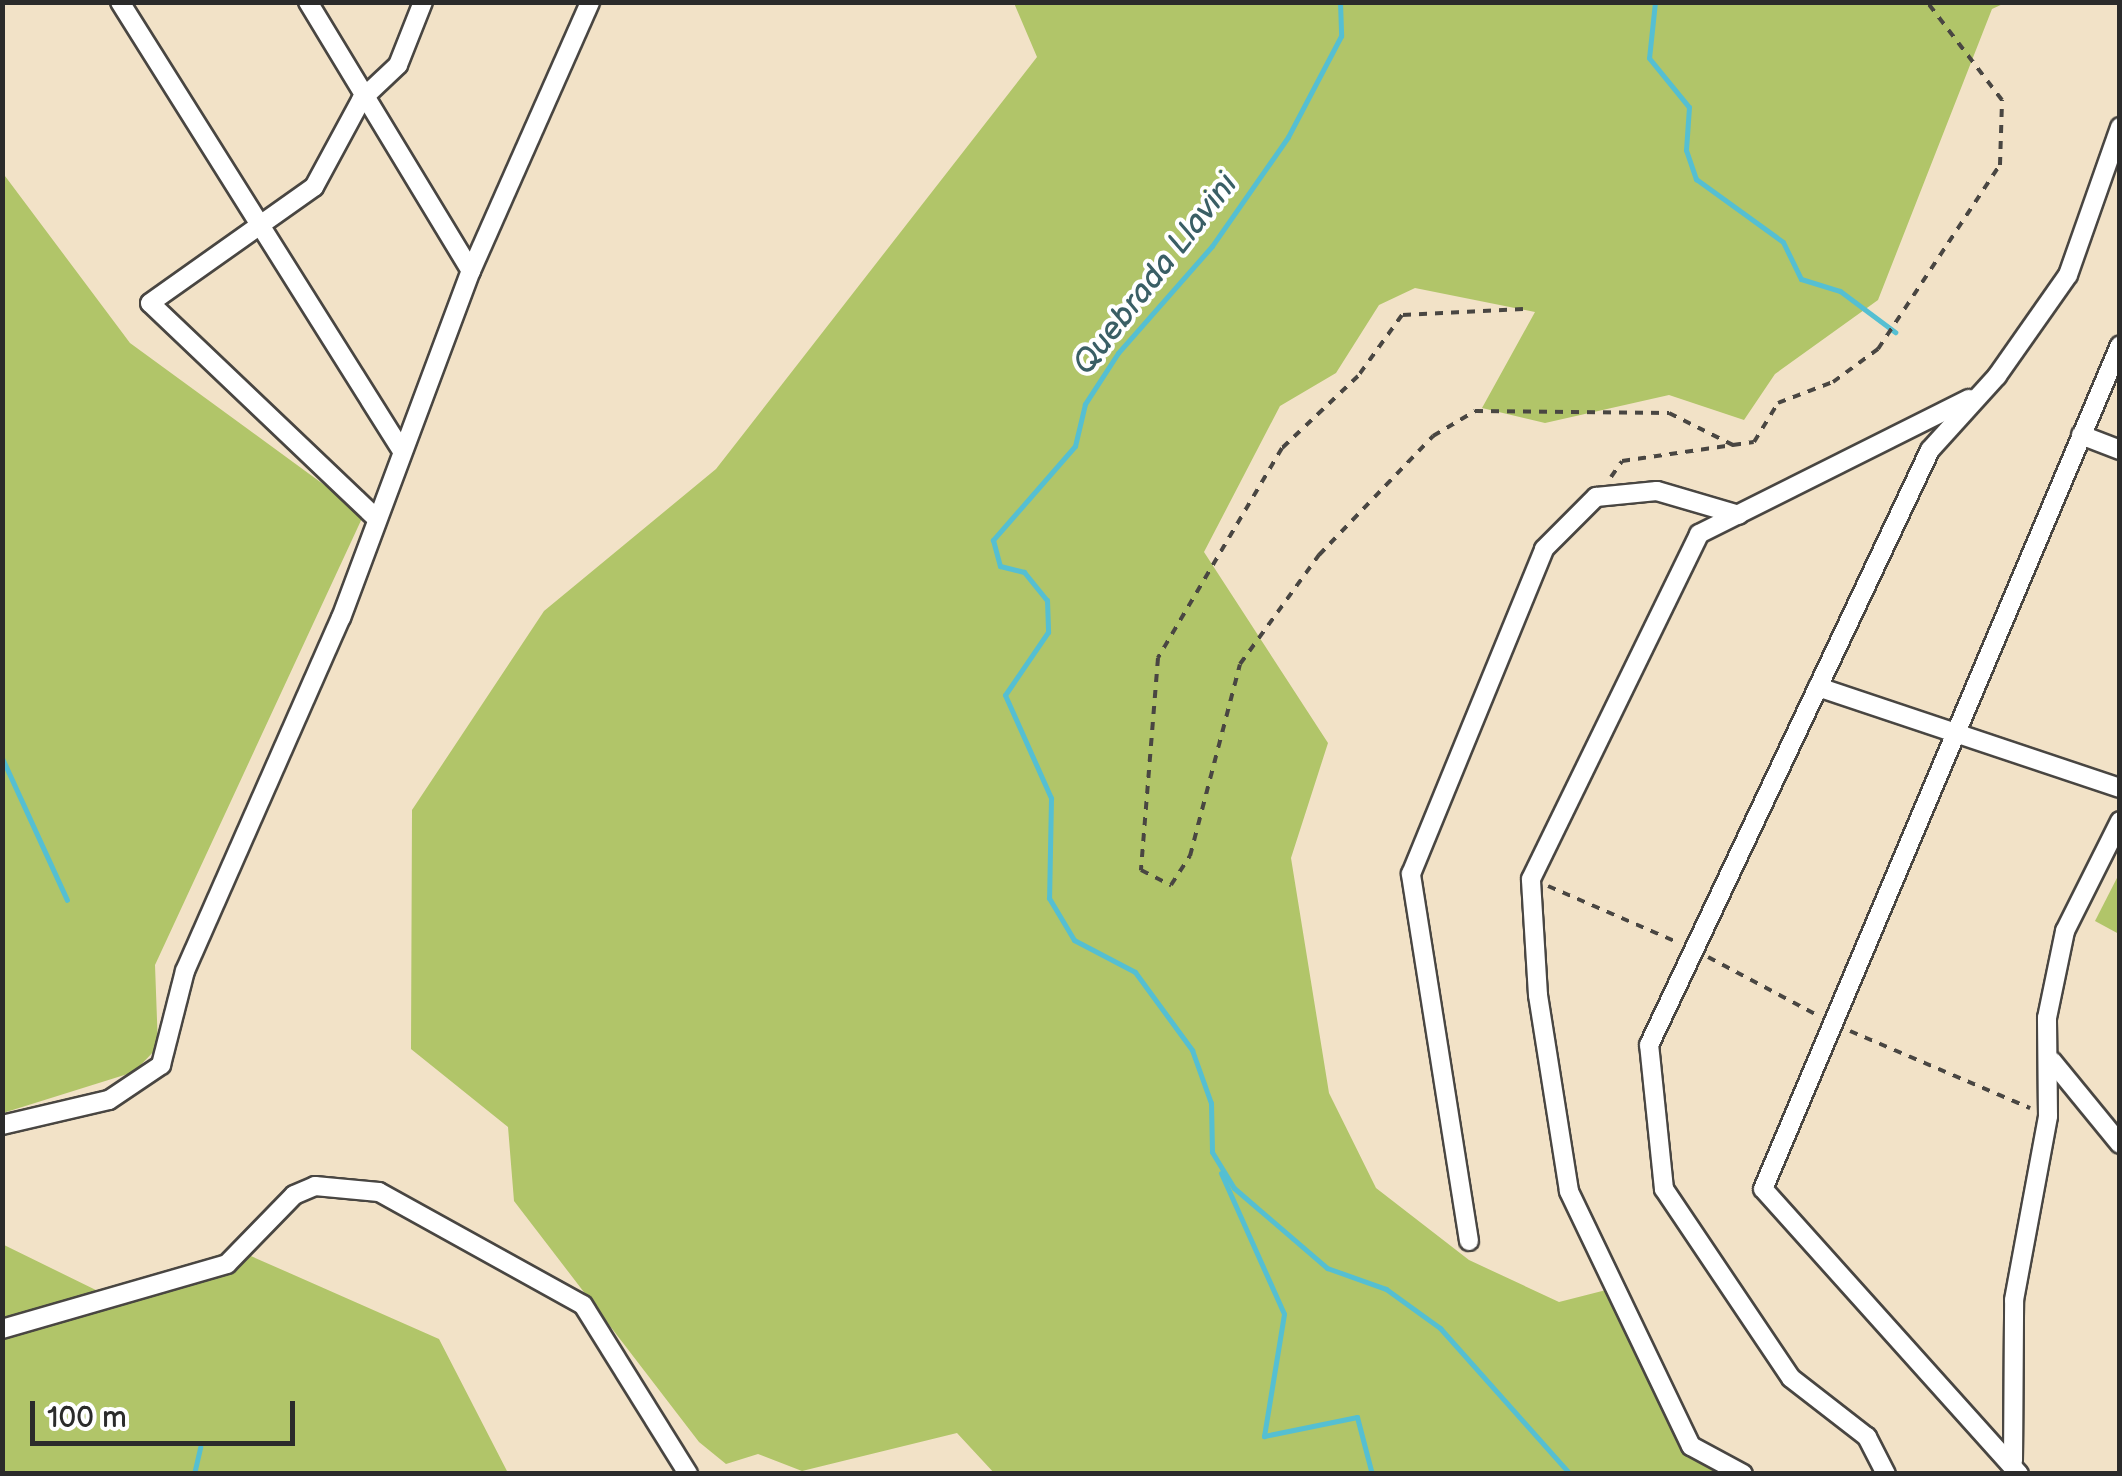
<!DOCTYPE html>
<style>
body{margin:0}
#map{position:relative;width:2122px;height:1476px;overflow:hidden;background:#f2e2c7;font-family:"Balsamiq Sans",sans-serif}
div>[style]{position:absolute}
.green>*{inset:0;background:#b1c569}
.stream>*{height:5px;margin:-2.5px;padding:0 2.5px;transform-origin:2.5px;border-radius:2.5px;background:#55bfd2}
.path>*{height:4px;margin-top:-2px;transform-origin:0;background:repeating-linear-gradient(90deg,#494642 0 8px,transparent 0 16px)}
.roads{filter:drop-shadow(2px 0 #494642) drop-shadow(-2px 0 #494642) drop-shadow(0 2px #494642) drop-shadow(0 -2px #494642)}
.minor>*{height:18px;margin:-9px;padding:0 9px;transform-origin:9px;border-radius:9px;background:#fff}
span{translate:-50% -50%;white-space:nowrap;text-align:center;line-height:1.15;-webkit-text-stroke:8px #fff;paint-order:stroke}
.water-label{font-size:32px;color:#3a5f65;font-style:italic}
.frame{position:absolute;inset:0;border:5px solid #2b2b2b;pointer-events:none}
.scale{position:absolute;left:30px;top:1401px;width:265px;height:45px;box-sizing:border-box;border:5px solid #2b2b2b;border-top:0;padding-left:12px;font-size:30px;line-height:35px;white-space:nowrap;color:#2b2b2b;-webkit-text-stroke:8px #fff;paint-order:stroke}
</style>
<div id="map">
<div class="green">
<div style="clip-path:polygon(1014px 3px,2005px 3px,1992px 9px,1878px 300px,1775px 374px,1744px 420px,1669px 395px,1545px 423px,1482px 408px,1535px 312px,1415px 288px,1379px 305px,1336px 373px,1280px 406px,1204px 552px,1328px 743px,1291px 858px,1329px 1093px,1376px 1188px,1469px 1260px,1559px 1302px,1614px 1288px,1684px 1435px,1742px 1473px,995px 1474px,957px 1433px,802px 1471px,758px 1454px,726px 1464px,699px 1442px,514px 1201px,508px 1127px,411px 1049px,412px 810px,544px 611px,716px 469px,1037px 57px)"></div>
<div style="clip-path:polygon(2px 172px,130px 343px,364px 514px,155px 965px,158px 1047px,134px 1072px,3px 1113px)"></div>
<div style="clip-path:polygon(2119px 874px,2120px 934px,2119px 934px,2095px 921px)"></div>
<div style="clip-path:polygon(2px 1244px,104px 1294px,235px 1249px,439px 1339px,508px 1473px,3px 1473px)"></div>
</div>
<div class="stream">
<div style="left:1340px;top:2px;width:34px;rotate:88deg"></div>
<div style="left:1341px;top:36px;width:114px;rotate:117.7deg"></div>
<div style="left:1288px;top:137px;width:133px;rotate:124.9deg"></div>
<div style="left:1212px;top:246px;width:142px;rotate:131.3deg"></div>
<div style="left:1118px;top:353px;width:61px;rotate:122.9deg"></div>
<div style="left:1085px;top:404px;width:43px;rotate:103.4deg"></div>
<div style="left:1075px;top:446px;width:125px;rotate:131.1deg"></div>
<div style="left:993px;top:540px;width:27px;rotate:75deg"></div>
<div style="left:1000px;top:566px;width:25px;rotate:14deg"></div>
<div style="left:1024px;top:572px;width:36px;rotate:51deg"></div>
<div style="left:1047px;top:600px;width:32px;rotate:88deg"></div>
<div style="left:1048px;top:632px;width:76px;rotate:124.3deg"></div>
<div style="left:1005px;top:695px;width:113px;rotate:65.9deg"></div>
<div style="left:1051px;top:798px;width:100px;rotate:91.1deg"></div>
<div style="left:1049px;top:898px;width:49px;rotate:59.2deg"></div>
<div style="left:1074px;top:940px;width:69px;rotate:27.7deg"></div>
<div style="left:1135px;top:972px;width:97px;rotate:53.8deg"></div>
<div style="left:1192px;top:1050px;width:56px;rotate:70.3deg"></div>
<div style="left:1211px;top:1103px;width:49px;rotate:88.8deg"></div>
<div style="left:1212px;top:1152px;width:42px;rotate:58.6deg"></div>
<div style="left:1234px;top:1188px;width:123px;rotate:40.7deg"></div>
<div style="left:1327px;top:1268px;width:63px;rotate:19.6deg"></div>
<div style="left:1386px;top:1289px;width:67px;rotate:35.8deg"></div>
<div style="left:1440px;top:1328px;width:195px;rotate:48.3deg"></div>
<div style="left:1655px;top:2px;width:56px;rotate:96.1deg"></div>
<div style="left:1649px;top:58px;width:63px;rotate:50.8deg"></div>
<div style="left:1689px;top:107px;width:43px;rotate:94deg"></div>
<div style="left:1686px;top:150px;width:31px;rotate:71deg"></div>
<div style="left:1696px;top:179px;width:107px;rotate:35.9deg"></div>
<div style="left:1783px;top:242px;width:41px;rotate:64.1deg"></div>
<div style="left:1801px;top:279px;width:41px;rotate:17.1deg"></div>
<div style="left:1840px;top:291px;width:69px;rotate:36.7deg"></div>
<div style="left:2px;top:758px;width:156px;rotate:65.4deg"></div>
<div style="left:1221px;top:1173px;width:154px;rotate:65.9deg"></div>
<div style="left:1284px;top:1314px;width:124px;rotate:99.3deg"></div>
<div style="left:1264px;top:1436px;width:95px;rotate:-11.5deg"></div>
<div style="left:1357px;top:1417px;width:59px;rotate:75.3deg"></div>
<div style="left:194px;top:1474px;width:28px;rotate:-77deg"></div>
</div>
<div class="path">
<div style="left:1523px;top:309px;width:121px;rotate:177.2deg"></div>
<div style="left:1402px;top:315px;width:75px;rotate:125.8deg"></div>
<div style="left:1358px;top:376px;width:105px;rotate:136.5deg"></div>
<div style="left:1282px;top:448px;width:244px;rotate:120.6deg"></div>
<div style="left:1158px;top:658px;width:213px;rotate:94.6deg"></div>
<div style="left:1141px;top:870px;width:34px;rotate:27deg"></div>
<div style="left:1171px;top:885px;width:35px;rotate:-57deg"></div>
<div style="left:1190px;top:856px;width:198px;rotate:-75.4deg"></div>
<div style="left:1240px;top:664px;width:135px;rotate:-54.1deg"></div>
<div style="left:1319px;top:555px;width:165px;rotate:-46.2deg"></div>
<div style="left:1433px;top:436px;width:49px;rotate:-30.8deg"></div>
<div style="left:1475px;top:411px;width:194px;rotate:0.6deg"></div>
<div style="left:1669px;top:413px;width:74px;rotate:26.6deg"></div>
<div style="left:1611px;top:477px;width:19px;rotate:-55deg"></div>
<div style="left:1622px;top:461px;width:133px;rotate:-8.2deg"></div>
<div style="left:1754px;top:442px;width:46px;rotate:-58.4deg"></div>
<div style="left:1778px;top:403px;width:59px;rotate:-20.9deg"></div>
<div style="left:1833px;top:382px;width:56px;rotate:-36.3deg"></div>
<div style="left:1878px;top:349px;width:221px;rotate:-56.5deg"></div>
<div style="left:2000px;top:165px;width:65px;rotate:-88.2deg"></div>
<div style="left:2002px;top:100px;width:123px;rotate:-127.4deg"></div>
<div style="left:1548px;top:886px;width:141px;rotate:23.5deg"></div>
<div style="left:1708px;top:957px;width:126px;rotate:28deg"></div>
<div style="left:1850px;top:1031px;width:196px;rotate:23.2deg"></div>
</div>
<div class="roads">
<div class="minor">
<div style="left:120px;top:2px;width:530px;rotate:57.87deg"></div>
<div style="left:471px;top:271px;width:294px;rotate:-66.1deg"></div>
<div style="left:2081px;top:435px;width:42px;rotate:21deg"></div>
<div style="left:377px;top:519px;width:313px;rotate:-136.4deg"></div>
<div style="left:150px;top:303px;width:201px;rotate:-35.3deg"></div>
<div style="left:314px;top:187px;width:99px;rotate:-61.6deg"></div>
<div style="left:361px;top:100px;width:51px;rotate:-43.4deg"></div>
<div style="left:398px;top:65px;width:68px;rotate:-68.4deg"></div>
<div style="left:1818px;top:687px;width:318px;rotate:18.5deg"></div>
<div style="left:2052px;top:1061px;width:107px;rotate:50.7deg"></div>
<div style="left:2px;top:1125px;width:110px;rotate:-13.2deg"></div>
<div style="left:109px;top:1100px;width:63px;rotate:-33.9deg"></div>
<div style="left:161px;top:1065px;width:97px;rotate:-75.7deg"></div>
<div style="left:185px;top:971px;width:386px;rotate:-66.2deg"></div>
<div style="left:341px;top:618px;width:371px;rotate:-69.5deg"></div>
<div style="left:471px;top:271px;width:315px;rotate:-121.2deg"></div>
<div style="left:1469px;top:1241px;width:372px;rotate:-99deg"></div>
<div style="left:1411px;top:874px;width:351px;rotate:-67.7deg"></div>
<div style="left:1544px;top:549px;width:74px;rotate:-45deg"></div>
<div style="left:1596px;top:497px;width:61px;rotate:-5.6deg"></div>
<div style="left:1657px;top:491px;width:85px;rotate:16.3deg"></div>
<div style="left:2px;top:1329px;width:234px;rotate:-16.1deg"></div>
<div style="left:227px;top:1264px;width:96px;rotate:-45.8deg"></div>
<div style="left:294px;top:1195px;width:23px;rotate:-23deg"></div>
<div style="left:315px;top:1186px;width:64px;rotate:5.4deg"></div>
<div style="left:379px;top:1192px;width:233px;rotate:29deg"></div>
<div style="left:583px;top:1305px;width:199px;rotate:58.1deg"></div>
<div style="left:2013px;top:1461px;width:161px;rotate:-89.6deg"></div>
<div style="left:2014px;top:1300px;width:187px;rotate:-79.5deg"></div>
<div style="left:2048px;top:1116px;width:98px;rotate:-90.6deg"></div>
<div style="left:2047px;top:1018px;width:89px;rotate:-78.3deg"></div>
<div style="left:2065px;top:931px;width:123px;rotate:-63.4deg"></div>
<div style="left:1743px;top:1474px;width:59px;rotate:-151.7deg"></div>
<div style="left:1691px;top:1446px;width:283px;rotate:-115.6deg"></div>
<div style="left:1569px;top:1191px;width:198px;rotate:-99deg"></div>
<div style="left:1538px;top:995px;width:116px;rotate:-93.5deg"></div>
<div style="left:1531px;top:879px;width:384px;rotate:-64deg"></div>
<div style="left:1699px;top:534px;width:302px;rotate:-26.6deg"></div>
<div style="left:1886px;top:1474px;width:42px;rotate:-117.2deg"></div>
<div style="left:1867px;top:1437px;width:96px;rotate:-142.2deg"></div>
<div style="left:1791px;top:1378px;width:228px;rotate:-123.9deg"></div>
<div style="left:1664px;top:1189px;width:145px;rotate:-95.9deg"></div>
<div style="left:1649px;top:1045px;width:658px;rotate:-64.72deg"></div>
<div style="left:1930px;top:450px;width:100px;rotate:-47.8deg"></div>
<div style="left:1997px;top:376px;width:123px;rotate:-54.9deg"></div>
<div style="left:2068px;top:275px;width:157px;rotate:-70.6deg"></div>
<div style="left:2019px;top:1474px;width:383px;rotate:-131.9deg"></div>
<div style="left:1763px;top:1189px;width:916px;rotate:-67.07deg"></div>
</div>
</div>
<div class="water-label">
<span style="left:1156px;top:275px;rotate:-52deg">Quebrada Llavini</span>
</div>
<div class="frame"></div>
<div class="scale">100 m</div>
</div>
